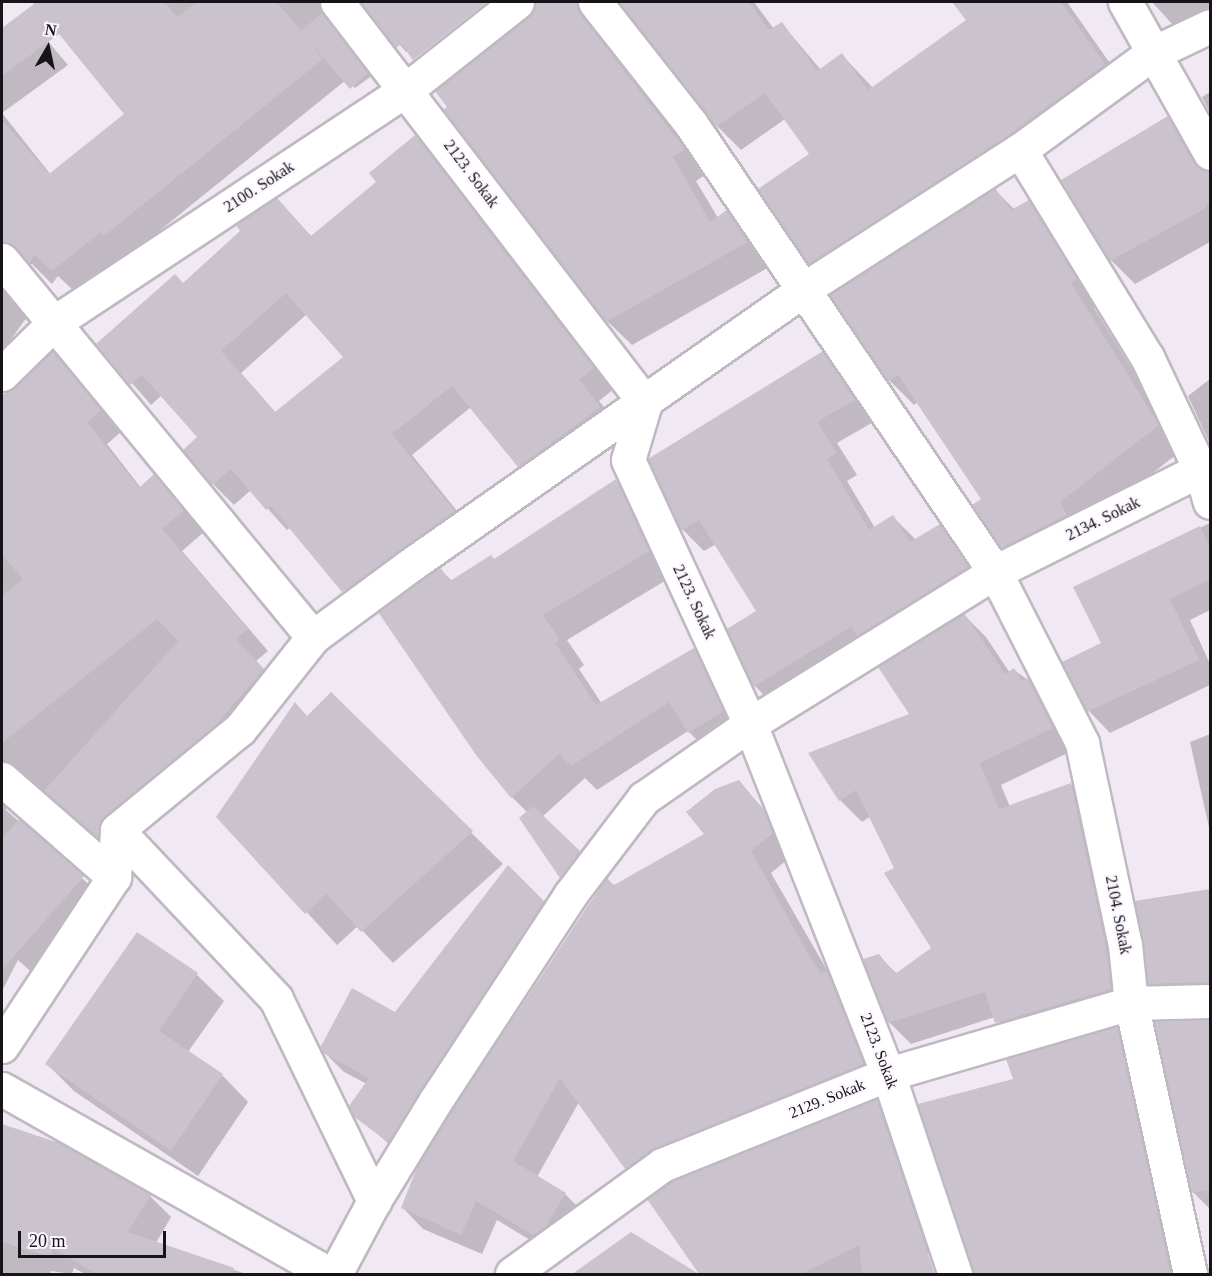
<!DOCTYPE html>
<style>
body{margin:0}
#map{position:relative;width:1212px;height:1276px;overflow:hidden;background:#f0e8f3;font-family:"Times New Roman",serif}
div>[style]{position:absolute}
.shadow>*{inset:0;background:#0003}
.building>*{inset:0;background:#cac2cc}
.roads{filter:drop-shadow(2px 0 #c0b8c3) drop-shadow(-2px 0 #c0b8c3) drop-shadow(0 2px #c0b8c3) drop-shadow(0 -2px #c0b8c3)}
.minor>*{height:33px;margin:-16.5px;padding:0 16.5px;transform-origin:16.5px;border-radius:16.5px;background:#fff}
span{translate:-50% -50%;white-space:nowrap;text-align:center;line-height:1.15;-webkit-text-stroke:4.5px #fcf6ff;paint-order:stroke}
.street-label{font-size:16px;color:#171418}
.frame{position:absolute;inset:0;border:3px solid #171418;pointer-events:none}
.north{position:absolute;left:18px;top:18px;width:60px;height:60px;-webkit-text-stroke:4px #fcf6ff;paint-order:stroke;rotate:9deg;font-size:16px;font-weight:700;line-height:24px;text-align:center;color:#171418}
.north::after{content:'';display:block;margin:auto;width:21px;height:27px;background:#171418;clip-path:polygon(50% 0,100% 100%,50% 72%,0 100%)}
.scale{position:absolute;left:18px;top:1231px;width:148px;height:27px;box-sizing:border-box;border:3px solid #171418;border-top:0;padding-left:8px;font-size:18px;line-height:21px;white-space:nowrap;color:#171418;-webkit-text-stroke:4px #fcf6ff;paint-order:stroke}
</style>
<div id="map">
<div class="shadow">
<div style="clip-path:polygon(56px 2px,476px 2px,406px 52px,366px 6px,348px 9px,373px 75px,355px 88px,346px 80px,127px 257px,124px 254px,75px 292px,58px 276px,52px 284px,32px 264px,13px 267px,5px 287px,27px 317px,2px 352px,2px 30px,24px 13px,68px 65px,2px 113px,51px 175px,126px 114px,43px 12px)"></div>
<div style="clip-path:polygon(553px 2px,754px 2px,774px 29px,782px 24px,821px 70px,842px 55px,873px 88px,968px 21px,954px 2px,1067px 2px,1128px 89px,834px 287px,810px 263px,811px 155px,785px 119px,741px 150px,717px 126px,627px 11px,618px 7px,604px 39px,708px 173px,696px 181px,718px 218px,727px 212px,751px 236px,771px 266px,632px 345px,607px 321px,530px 17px)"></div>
<div style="clip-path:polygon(1152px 2px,1210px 2px,1210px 40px,1194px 48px)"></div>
<div style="clip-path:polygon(1210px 92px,1210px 113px,1202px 97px)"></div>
<div style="clip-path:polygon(1167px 118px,1191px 141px,1210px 173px,1210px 242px,1135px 284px,1111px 260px)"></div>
<div style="clip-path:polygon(evenodd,415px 137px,436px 157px,614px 389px,599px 401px,621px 428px,540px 486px,471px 407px,412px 455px,474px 532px,364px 612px,291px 527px,287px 530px,251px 490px,234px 505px,213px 484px,185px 450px,199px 437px,162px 395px,151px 405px,98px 344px,183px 285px,277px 200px,312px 237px,378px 183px,415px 137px,307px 314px,345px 357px,276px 413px,241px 373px,307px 314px)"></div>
<div style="clip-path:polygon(995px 190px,1015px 210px,1028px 202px,1053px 226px,1101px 304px,1094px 308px,1182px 450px,1027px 572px,1002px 547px,984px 499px,918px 402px,914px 405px,889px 380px)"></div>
<div style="clip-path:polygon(52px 353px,121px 432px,107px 444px,141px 488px,154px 476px,204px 532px,182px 551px,268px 651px,256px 661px,284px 691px,125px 838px,119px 857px,37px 785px,18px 782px,8px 788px,6px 810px,104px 898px,36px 976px,18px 960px,2px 991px,2px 400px)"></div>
<div style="clip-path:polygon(822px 353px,844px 375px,875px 421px,837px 443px,857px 475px,847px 481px,875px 528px,893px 517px,916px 540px,940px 526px,961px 547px,989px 588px,776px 707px,755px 686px,758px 612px,716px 544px,704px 551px,683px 530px,650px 460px)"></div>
<div style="clip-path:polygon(1210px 379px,1210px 444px,1188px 396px)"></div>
<div style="clip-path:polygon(616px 481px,641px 506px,673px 576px,567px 640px,584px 665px,579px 669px,602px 704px,694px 650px,719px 675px,748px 737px,714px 757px,688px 731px,597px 790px,585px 778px,542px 817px,601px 874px,582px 898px,561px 877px,527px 812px,512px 797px,440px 569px,452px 581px,494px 561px)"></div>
<div style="clip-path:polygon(1210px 523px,1210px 610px,1190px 620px,1210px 664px,1210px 685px,1110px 733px,1089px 711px,1064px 663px,1103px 644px,1075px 587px)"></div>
<div style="clip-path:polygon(964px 615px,986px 637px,1010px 673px,1014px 670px,1028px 680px,1050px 702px,1074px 750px,1001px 785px,1010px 807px,1071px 785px,1093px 806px,1132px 1011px,1018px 1044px,995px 1017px,911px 1044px,889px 1022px,879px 956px,897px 974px,933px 948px,871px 816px,862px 822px,840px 800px,911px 714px)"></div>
<div style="clip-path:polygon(331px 694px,503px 864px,393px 963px,358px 926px,337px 945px,218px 816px)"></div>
<div style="clip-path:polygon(1210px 734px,1210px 832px,1190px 742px)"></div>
<div style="clip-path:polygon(739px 781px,784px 833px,793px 855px,771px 873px,831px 977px,848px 993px,884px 1085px,647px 1189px,626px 1168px,579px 1102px,537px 1177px,565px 1194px,586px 1215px,555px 1255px,497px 1220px,482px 1254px,423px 1229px,403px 1208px,419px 1166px,587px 907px,607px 880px,614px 887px,706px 835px)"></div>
<div style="clip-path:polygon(508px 867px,562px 921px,408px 1160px,355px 1115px,367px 1084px,344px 1072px,324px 1052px,395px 1013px)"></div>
<div style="clip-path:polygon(1210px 890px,1210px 1004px,1171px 1004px,1149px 983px,1137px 902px)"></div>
<div style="clip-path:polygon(137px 934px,197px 975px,224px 1001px,188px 1052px,222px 1075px,248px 1102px,198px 1176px,74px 1091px,47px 1064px)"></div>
<div style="clip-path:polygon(1210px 1021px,1210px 1209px,1193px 1192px,1156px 1023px)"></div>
<div style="clip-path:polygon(1117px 1028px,1141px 1053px,1191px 1274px,974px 1274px,1015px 1080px)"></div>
<div style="clip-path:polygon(876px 1101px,900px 1125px,941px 1247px,886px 1274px,702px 1274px,649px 1200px)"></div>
<div style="clip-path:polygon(2px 1126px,61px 1146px,150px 1196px,171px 1217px,156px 1243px,246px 1274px,85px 1274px,74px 1268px,72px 1274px,51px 1271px,50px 1274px,2px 1274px)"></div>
</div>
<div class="building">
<div style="clip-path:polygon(32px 2px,165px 2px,177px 17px,197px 2px,277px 2px,301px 31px,322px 13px,368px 73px,350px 89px,305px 36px,323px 59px,104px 236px,101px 232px,52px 271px,35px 255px,29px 263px,16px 248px,2px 242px,2px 120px,49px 174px,124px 114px,59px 34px,2px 76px,2px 28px,34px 4px)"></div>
<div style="clip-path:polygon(360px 2px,487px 2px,413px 60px,401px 44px,396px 48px)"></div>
<div style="clip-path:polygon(535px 2px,577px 2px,580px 14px,685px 149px,673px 157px,710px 222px,727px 210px,748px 242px,606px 322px,443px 110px,447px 107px,435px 91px,529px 17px)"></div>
<div style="clip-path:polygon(618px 2px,749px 2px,769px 30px,782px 22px,817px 71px,842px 53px,868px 90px,966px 20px,952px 2px,1061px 2px,1105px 64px,1009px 135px,809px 264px,758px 189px,809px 154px,765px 93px,716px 127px)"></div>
<div style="clip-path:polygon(1168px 116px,1194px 162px,1210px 172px,1210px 201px,1204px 209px,1110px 261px,1061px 180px)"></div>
<div style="clip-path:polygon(evenodd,415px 135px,594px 368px,579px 380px,601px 407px,518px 467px,452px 386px,392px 434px,455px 511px,342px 592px,271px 506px,266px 510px,231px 469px,212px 485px,183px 450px,197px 437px,142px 375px,130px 385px,96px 344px,175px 274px,183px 283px,240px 231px,236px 225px,277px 198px,311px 236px,376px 182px,369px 173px,415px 135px,286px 293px,343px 357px,275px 412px,221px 351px,286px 293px)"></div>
<div style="clip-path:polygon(995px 188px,1011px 210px,1029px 200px,1077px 279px,1071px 283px,1159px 425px,1060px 502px,1067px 515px,1001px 548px,972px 505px,981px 499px,898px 375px,888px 381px,830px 295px)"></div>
<div style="clip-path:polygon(53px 351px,101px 410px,87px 422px,139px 488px,154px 474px,184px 510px,162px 529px,248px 629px,236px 639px,264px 669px,216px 725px,104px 817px,98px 838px,44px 791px,178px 641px,157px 619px,2px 743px,2px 596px,23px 579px,2px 555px,2px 395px,15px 387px)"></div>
<div style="clip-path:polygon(823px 351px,855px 400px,817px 422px,837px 453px,827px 459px,869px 530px,893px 515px,910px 542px,940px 524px,969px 566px,857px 636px,851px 627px,753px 687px,727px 629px,756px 611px,699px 520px,681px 531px,648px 459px)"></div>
<div style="clip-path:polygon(616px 479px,649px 551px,543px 615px,560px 640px,555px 643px,596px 705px,694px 648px,724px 711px,688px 733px,669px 702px,571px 766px,559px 754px,511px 798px,476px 755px,378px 612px,440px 567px,450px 581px,491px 555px,494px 559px)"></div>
<div style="clip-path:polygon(1200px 526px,1210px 547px,1210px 579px,1170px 599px,1199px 660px,1087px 712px,1062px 662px,1101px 643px,1073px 587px)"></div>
<div style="clip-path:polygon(964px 613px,1005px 674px,1014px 668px,1022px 681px,1028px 678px,1053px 728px,980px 763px,999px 809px,1071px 783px,1106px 948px,1111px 989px,995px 1023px,985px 992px,888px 1023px,863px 959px,879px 954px,895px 974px,931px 948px,884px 873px,894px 868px,856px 790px,839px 801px,808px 753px,909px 714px,878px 667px)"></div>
<div style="clip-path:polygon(331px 692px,473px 831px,361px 932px,327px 894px,305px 914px,216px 817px,295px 702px,307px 716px)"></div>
<div style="clip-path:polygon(739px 780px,764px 811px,773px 833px,751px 851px,811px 959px,821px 973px,827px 971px,864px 1064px,655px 1148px,625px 1169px,560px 1078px,513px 1161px,566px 1193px,546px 1226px,533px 1235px,476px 1201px,461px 1235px,401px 1208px,418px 1165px,452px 1110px,607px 878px,614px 885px,704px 834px,686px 812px,715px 789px)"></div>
<div style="clip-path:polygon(533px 806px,580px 851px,560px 878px,519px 818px)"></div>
<div style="clip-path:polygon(19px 819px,84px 876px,2px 970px,2px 839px)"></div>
<div style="clip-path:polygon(508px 865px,544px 901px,388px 1142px,353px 1116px,349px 1106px,369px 1078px,323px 1053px,320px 1048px,352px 988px,395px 1012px)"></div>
<div style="clip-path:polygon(1210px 889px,1210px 982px,1148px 984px,1135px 901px)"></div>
<div style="clip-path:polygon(137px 932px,198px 973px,159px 1031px,223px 1074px,171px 1151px,45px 1064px)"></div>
<div style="clip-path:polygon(1210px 1020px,1210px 1190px,1191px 1193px,1154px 1021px)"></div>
<div style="clip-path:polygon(1117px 1027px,1171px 1275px,973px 1275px,918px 1104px,1013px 1079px,1006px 1059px)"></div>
<div style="clip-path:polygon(877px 1099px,935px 1275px,862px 1275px,859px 1245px,801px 1274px,571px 1275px,631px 1232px,699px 1274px,647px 1199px,671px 1182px)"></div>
<div style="clip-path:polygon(2px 1124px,62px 1144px,151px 1195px,128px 1232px,234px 1268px,233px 1275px,98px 1275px,53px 1248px,50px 1257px,2px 1242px)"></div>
</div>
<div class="roads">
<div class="minor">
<div style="left:337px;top:2px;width:506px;rotate:52.47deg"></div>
<div style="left:645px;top:403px;width:59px;rotate:106.6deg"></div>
<div style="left:628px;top:460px;width:291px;rotate:65.2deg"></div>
<div style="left:750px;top:724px;width:376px;rotate:68.5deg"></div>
<div style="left:888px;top:1074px;width:211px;rotate:71.5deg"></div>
<div style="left:595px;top:2px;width:155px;rotate:51.8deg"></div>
<div style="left:691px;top:124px;width:541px;rotate:55.84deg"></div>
<div style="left:995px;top:572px;width:192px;rotate:63deg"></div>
<div style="left:1082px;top:743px;width:207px;rotate:78deg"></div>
<div style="left:1125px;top:945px;width:58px;rotate:84.1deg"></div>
<div style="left:1131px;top:1003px;width:277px;rotate:77.7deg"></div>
<div style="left:1125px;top:2px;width:173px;rotate:60.6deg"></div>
<div style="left:1020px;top:150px;width:243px;rotate:58.5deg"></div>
<div style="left:1147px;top:357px;width:126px;rotate:64.7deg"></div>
<div style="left:1201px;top:471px;width:32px;rotate:74deg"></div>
<div style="left:2px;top:260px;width:489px;rotate:50.5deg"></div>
<div style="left:2px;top:374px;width:74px;rotate:-44.5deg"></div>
<div style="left:55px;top:322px;width:422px;rotate:-33.5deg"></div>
<div style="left:407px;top:89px;width:140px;rotate:-38.3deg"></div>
<div style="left:2px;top:779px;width:149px;rotate:41.2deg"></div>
<div style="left:117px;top:830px;width:232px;rotate:46.7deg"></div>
<div style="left:276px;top:999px;width:225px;rotate:64.1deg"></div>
<div style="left:2px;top:1046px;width:203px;rotate:-56.5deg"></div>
<div style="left:114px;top:877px;width:47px;rotate:-86.3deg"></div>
<div style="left:117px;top:830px;width:159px;rotate:-39.4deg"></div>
<div style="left:240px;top:729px;width:117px;rotate:-51.6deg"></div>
<div style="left:313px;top:637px;width:119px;rotate:-36.5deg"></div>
<div style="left:409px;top:566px;width:482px;rotate:-35deg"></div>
<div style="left:804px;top:289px;width:257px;rotate:-32.8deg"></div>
<div style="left:1020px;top:150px;width:162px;rotate:-36.2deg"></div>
<div style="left:1151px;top:54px;width:65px;rotate:-25.4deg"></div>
<div style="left:2px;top:1089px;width:376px;rotate:29.5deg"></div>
<div style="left:335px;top:1274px;width:83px;rotate:-61.9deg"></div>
<div style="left:374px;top:1201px;width:119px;rotate:-58.5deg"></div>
<div style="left:436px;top:1100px;width:245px;rotate:-56.8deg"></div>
<div style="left:570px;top:895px;width:122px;rotate:-52.7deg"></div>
<div style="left:644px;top:798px;width:129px;rotate:-34.9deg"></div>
<div style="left:750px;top:724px;width:288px;rotate:-31.8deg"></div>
<div style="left:995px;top:572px;width:240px;rotate:-26.5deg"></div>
<div style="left:512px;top:1274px;width:185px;rotate:-36deg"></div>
<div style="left:662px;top:1165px;width:244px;rotate:-21.9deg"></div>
<div style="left:888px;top:1074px;width:253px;rotate:-16.3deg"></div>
<div style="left:1131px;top:1003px;width:79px;rotate:-1.5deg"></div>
</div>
</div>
<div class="street-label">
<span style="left:471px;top:174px;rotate:53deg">2123. Sokak</span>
<span style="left:259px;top:187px;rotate:-33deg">2100. Sokak</span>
<span style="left:1103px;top:519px;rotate:-26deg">2134. Sokak</span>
<span style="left:694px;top:602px;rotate:65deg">2123. Sokak</span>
<span style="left:1118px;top:915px;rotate:79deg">2104. Sokak</span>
<span style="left:879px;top:1051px;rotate:69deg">2123. Sokak</span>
<span style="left:827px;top:1099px;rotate:-22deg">2129. Sokak</span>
</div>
<div class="frame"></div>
<div class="north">N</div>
<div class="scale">20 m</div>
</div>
